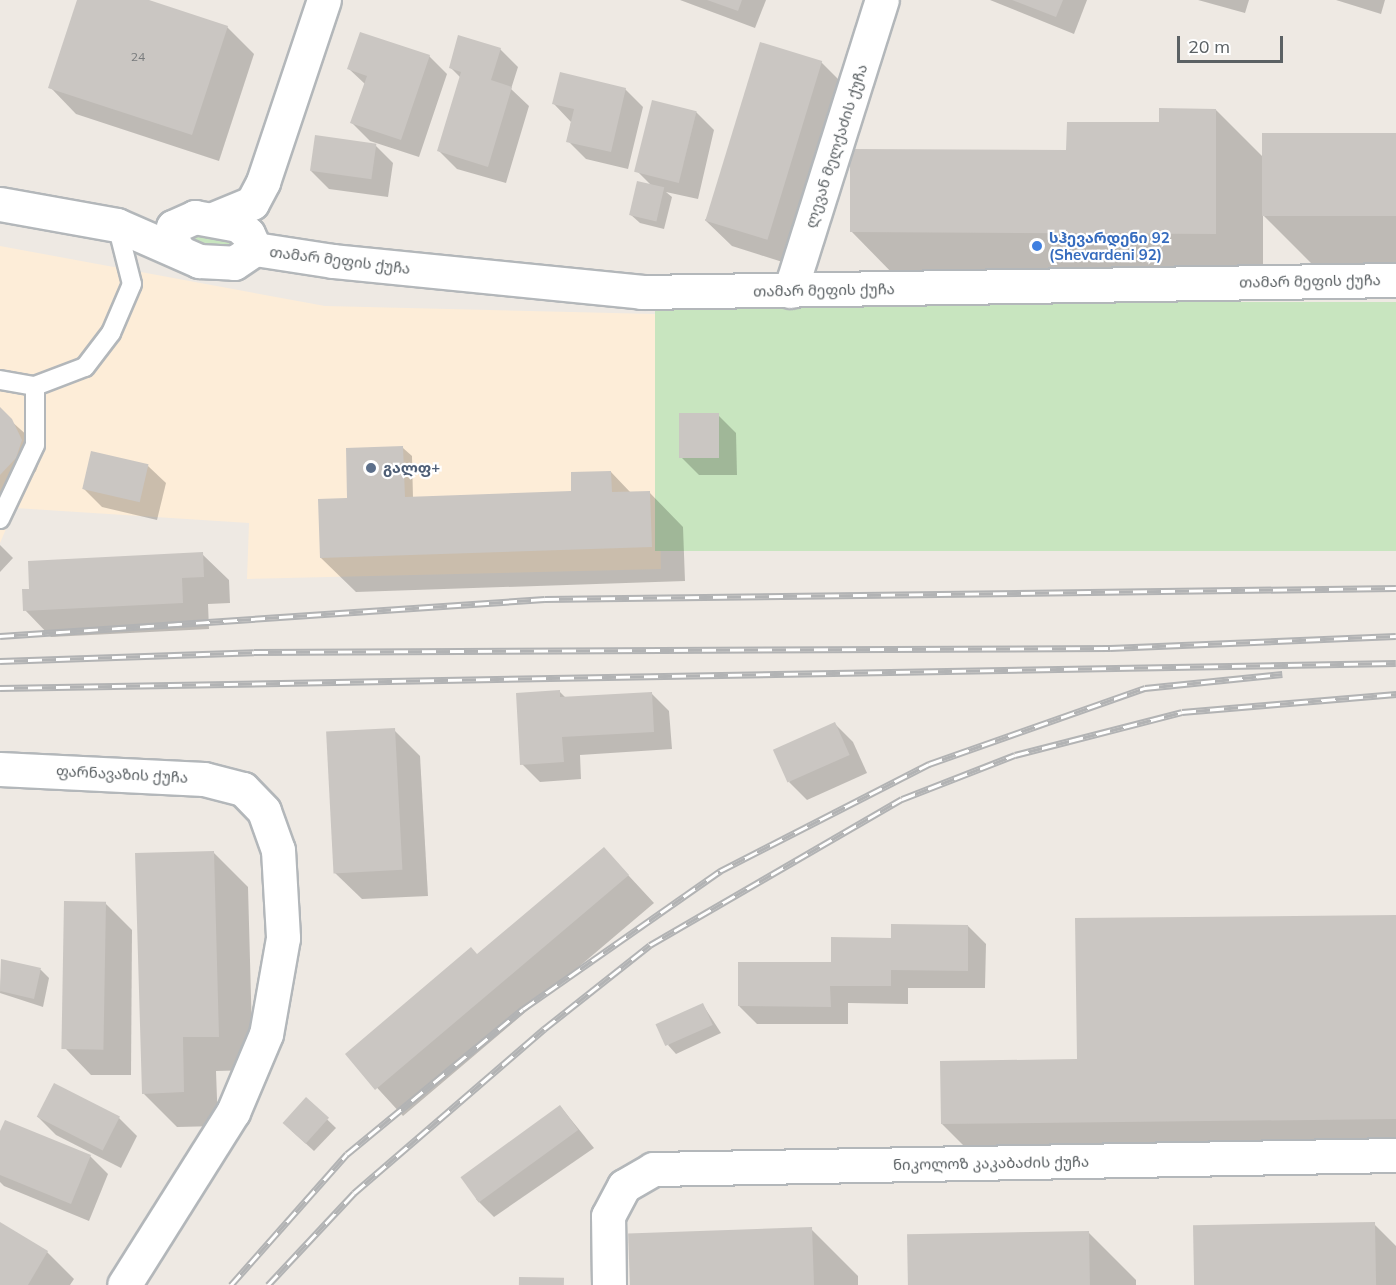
<!DOCTYPE html>
<meta charset="utf-8">
<style>
body{margin:0}
#map{position:relative;width:1396px;height:1285px;overflow:hidden;background:#eee9e3;font-family:Mulish,"Noto Sans Georgian",sans-serif}
div>[style]{position:absolute}
.commercial>*{inset:0;background:#fdedd8}
.green>*{inset:0;background:#c8e5bf;transform-origin:0 0}
.shadow>*{inset:0;background:#0003}
.building>*{inset:0;background:#cac6c2;transform-origin:0 0}
.roads{filter:drop-shadow(2px 0 #b3b7ba) drop-shadow(-2px 0 #b3b7ba) drop-shadow(0 2px #b3b7ba) drop-shadow(0 -2px #b3b7ba)}
.service>*{height:18px;margin:-9px;padding:0 9px;transform-origin:9px;border-radius:9px;background:#fff}
.minor>*{height:33px;margin:-16.5px;padding:0 16.5px;transform-origin:16.5px;border-radius:16.5px;background:#fff}
.tertiary>*{height:33px;margin:-16.5px;padding:0 16.5px;transform-origin:16.5px;border-radius:16.5px;background:#fff}
.secondary>*{height:33px;margin:-16.5px;padding:0 16.5px;transform-origin:16.5px;border-radius:16.5px;background:#fff}
.rail>*{height:7px;margin-top:-3.5px;transform-origin:0;background:repeating-linear-gradient(90deg,#fff 0 14px,#b2b3b4 0 28px);box-sizing:border-box;border-block:2px solid #b2b3b4}
.dots>*{width:16px;height:16px;translate:-50% -50%;box-sizing:border-box;border:3px solid #fff;border-radius:50%}
span{translate:-50% -50%;white-space:nowrap;text-align:center;line-height:1.15;-webkit-text-stroke:4.5px #fff;paint-order:stroke}
.number-label{font-size:12px;color:#777a7c}
.number-label span{-webkit-text-stroke-width:0}
.street-label{font-size:15px;color:#5b6164}
.shop-label{font-size:15px;color:#366cbe;font-weight:700}
.left{translate:0 -50%;text-align:left}
.service-label{font-size:15px;color:#4e5e75;font-weight:700}
.scale{position:absolute;left:1177px;top:36px;width:106px;height:27px;box-sizing:border-box;border:3px solid #5b6164;border-top:0;padding-left:8px;font-size:18px;line-height:21px;white-space:nowrap;color:#5b6164;-webkit-text-stroke:4px #fff;paint-order:stroke}
</style>
<div id="map">
<div class="commercial">
<div style="clip-path:polygon(0 246px,325px 306px,655px 314px,661px 569px,247px 579px,249px 523px,15px 508px,0 543px)"></div>
</div>
<div class="green">
<div style="clip-path:polygon(189px 232px,238px 241px,231px 254px,188px 240px)"></div>
<div style="left:1396px;top:302px;width:249px;height:741px;rotate:90deg"></div>
</div>
<div class="shadow">
<div style="clip-path:polygon(79px 0,144px 0,227px 27px,254px 54px,219px 161px,76px 114px,50px 87px)"></div>
<div style="clip-path:polygon(680px 0,766px 0,755px 28px)"></div>
<div style="clip-path:polygon(990px 0,1087px 0,1074px 34px)"></div>
<div style="clip-path:polygon(1198px 0,1249px 0,1245px 13px)"></div>
<div style="clip-path:polygon(1336px 0,1385px 0,1381px 14px)"></div>
<div style="clip-path:polygon(500px 49px,518px 67px,511px 89px,529px 106px,506px 183px,457px 169px,439px 151px,461px 78px,450px 67px)"></div>
<div style="clip-path:polygon(429px 56px,447px 74px,419px 157px,370px 141px,352px 123px,365px 84px,349px 69px)"></div>
<div style="clip-path:polygon(821px 62px,839px 80px,825px 122px,834px 131px,792px 265px,732px 246px,705px 220px)"></div>
<div style="clip-path:polygon(625px 89px,643px 107px,628px 169px,586px 159px,568px 141px,571px 122px,554px 104px)"></div>
<div style="clip-path:polygon(1216px 110px,1264px 158px,1396px 135px,1396px 263px,1312px 264px,1263px 215px,1263px 280px,898px 279px,851px 231px,1068px 151px)"></div>
<div style="clip-path:polygon(696px 112px,714px 130px,698px 199px,666px 192px,672px 197px,664px 229px,640px 223px,631px 215px,652px 186px,637px 171px)"></div>
<div style="clip-path:polygon(375px 145px,393px 163px,388px 197px,329px 189px,311px 171px)"></div>
<div style="clip-path:polygon(0 411px,30px 438px,40px 459px,36px 471px,0 512px)"></div>
<div style="clip-path:polygon(718px 415px,736px 433px,737px 475px,699px 475px,681px 457px)"></div>
<div style="clip-path:polygon(403px 448px,412px 456px,413px 498px,573px 492px,611px 472px,631px 493px,649px 492px,683px 527px,685px 581px,356px 592px,321px 558px,349px 500px)"></div>
<div style="clip-path:polygon(148px 466px,166px 483px,157px 520px,102px 507px,84px 489px)"></div>
<div style="clip-path:polygon(0 545px,13px 558px,0 572px)"></div>
<div style="clip-path:polygon(202px 554px,229px 580px,230px 603px,208px 604px,209px 629px,51px 637px,25px 610px)"></div>
<div style="clip-path:polygon(559px 691px,566px 698px,651px 693px,669px 711px,672px 749px,580px 755px,581px 779px,540px 782px,522px 764px)"></div>
<div style="clip-path:polygon(835px 724px,853px 742px,867px 773px,807px 800px,789px 782px)"></div>
<div style="clip-path:polygon(394px 730px,420px 756px,428px 896px,362px 899px,335px 873px)"></div>
<div style="clip-path:polygon(604px 849px,654px 903px,403px 1116px,347px 1055px,478px 956px)"></div>
<div style="clip-path:polygon(213px 852px,248px 887px,253px 1070px,216px 1071px,218px 1126px,177px 1127px,143px 1093px)"></div>
<div style="clip-path:polygon(105px 903px,132px 930px,131px 1075px,91px 1075px,65px 1048px)"></div>
<div style="clip-path:polygon(1396px 916px,1396px 1153px,976px 1158px,942px 1124px)"></div>
<div style="clip-path:polygon(968px 926px,986px 944px,985px 988px,908px 988px,908px 1004px,848px 1003px,848px 1024px,757px 1024px,739px 1006px,832px 964px)"></div>
<div style="clip-path:polygon(2px 960px,41px 970px,49px 978px,43px 1007px,0 993px)"></div>
<div style="clip-path:polygon(703px 1005px,721px 1033px,676px 1054px,668px 1045px)"></div>
<div style="clip-path:polygon(54px 1085px,119px 1118px,137px 1136px,121px 1168px,56px 1135px,38px 1117px)"></div>
<div style="clip-path:polygon(306px 1099px,336px 1128px,314px 1151px,292px 1131px)"></div>
<div style="clip-path:polygon(560px 1106px,594px 1148px,494px 1217px,476px 1199px)"></div>
<div style="clip-path:polygon(0 1135px,90px 1156px,108px 1174px,89px 1221px,4px 1186px,0 1182px)"></div>
<div style="clip-path:polygon(0 1224px,47px 1252px,74px 1279px,70px 1285px,0 1285px)"></div>
<div style="clip-path:polygon(1374px 1224px,1396px 1246px,1396px 1285px,1195px 1285px)"></div>
<div style="clip-path:polygon(811px 1229px,858px 1276px,858px 1285px,631px 1285px)"></div>
<div style="clip-path:polygon(1089px 1233px,1136px 1280px,1136px 1285px,909px 1285px)"></div>
</div>
<div class="building">
<div style="clip-path:polygon(77px 0,149px 0,228px 26px,192px 135px,48px 88px)"></div>
<div style="clip-path:polygon(707px 0,742px 0,738px 11px)"></div>
<div style="clip-path:polygon(1012px 0,1063px 0,1056px 17px)"></div>
<div style="clip-path:polygon(360px 32px,430px 55px,401px 140px,350px 123px,367px 76px,347px 69px)"></div>
<div style="clip-path:polygon(458px 35px,501px 48px,491px 80px,512px 87px,488px 167px,437px 151px,461px 72px,449px 68px)"></div>
<div style="left:760px;top:42px;width:65px;height:187px;rotate:17deg"></div>
<div style="clip-path:polygon(560px 72px,626px 88px,611px 152px,566px 142px,574px 109px,552px 104px)"></div>
<div style="left:652px;top:100px;width:46px;height:74px;rotate:14deg"></div>
<div style="clip-path:polygon(1159px 108px,1216px 109px,1216px 234px,850px 232px,850px 149px,1066px 150px,1067px 122px,1159px 122px)"></div>
<div style="left:1396px;top:133px;width:83px;height:134px;rotate:90deg"></div>
<div style="left:315px;top:135px;width:62px;height:36px;rotate:8deg"></div>
<div style="left:637px;top:181px;width:28px;height:35px;rotate:13deg"></div>
<div style="clip-path:polygon(0 407px,12px 419px,22px 440px,16px 458px,0 475px)"></div>
<div style="left:679px;top:413px;width:40px;height:45px"></div>
<div style="clip-path:polygon(403px 446px,405px 497px,571px 491px,571px 472px,611px 471px,612px 492px,650px 491px,652px 547px,320px 558px,318px 499px,347px 498px,346px 448px)"></div>
<div style="left:91px;top:451px;width:59px;height:39px;rotate:13deg"></div>
<div style="clip-path:polygon(203px 552px,204px 577px,182px 578px,183px 603px,23px 611px,22px 589px,29px 589px,28px 561px)"></div>
<div style="clip-path:polygon(560px 690px,560px 697px,652px 692px,654px 732px,562px 737px,564px 762px,520px 765px,516px 693px)"></div>
<div style="left:835px;top:722px;width:36px;height:68px;rotate:66deg"></div>
<div style="left:395px;top:728px;width:142px;height:69px;rotate:87deg"></div>
<div style="clip-path:polygon(604px 847px,629px 875px,375px 1090px,345px 1054px,471px 947px,477px 954px)"></div>
<div style="clip-path:polygon(214px 851px,219px 1037px,183px 1037px,184px 1092px,142px 1094px,135px 853px)"></div>
<div style="left:64px;top:901px;width:42px;height:148px;rotate:1deg"></div>
<div style="clip-path:polygon(1396px 915px,1396px 1119px,941px 1124px,940px 1061px,1077px 1059px,1075px 918px)"></div>
<div style="clip-path:polygon(891px 924px,968px 925px,968px 971px,891px 970px,891px 986px,830px 986px,831px 1007px,738px 1006px,738px 962px,831px 962px,831px 937px,891px 938px)"></div>
<div style="clip-path:polygon(1px 959px,41px 968px,34px 999px,0 991px)"></div>
<div style="left:703px;top:1003px;width:24px;height:52px;rotate:66deg"></div>
<div style="left:54px;top:1083px;width:74px;height:38px;rotate:27deg"></div>
<div style="left:306px;top:1097px;width:31px;height:35px;rotate:42deg"></div>
<div style="left:560px;top:1105px;width:31px;height:123px;rotate:54deg"></div>
<div style="clip-path:polygon(5px 1120px,91px 1155px,71px 1204px,0 1175px,0 1131px)"></div>
<div style="clip-path:polygon(0 1222px,48px 1251px,28px 1285px,0 1285px)"></div>
<div style="left:1375px;top:1222px;width:63px;height:182px;rotate:89deg"></div>
<div style="left:812px;top:1227px;width:58px;height:184px;rotate:88deg"></div>
<div style="left:1089px;top:1231px;width:54px;height:182px;rotate:89deg"></div>
<div style="left:519px;top:1277px;width:45px;height:8px;rotate:1deg"></div>
</div>
<div class="roads">
<div class="service">
<div style="left:0;top:380px;width:36px;rotate:10deg"></div>
<div style="left:35px;top:386px;width:53px;rotate:-20.8deg"></div>
<div style="left:85px;top:367px;width:43px;rotate:-52.6deg"></div>
<div style="left:111px;top:333px;width:53px;rotate:-66.8deg"></div>
<div style="left:132px;top:284px;width:61px;rotate:-104.3deg"></div>
<div style="left:0;top:519px;width:82px;rotate:-64.7deg"></div>
<div style="left:35px;top:445px;width:59px;rotate:-90deg"></div>
</div>
<div class="minor">
<div style="left:213px;top:219px;width:42px;rotate:-22.3deg"></div>
<div style="left:252px;top:203px;width:24px;rotate:-62deg"></div>
<div style="left:263px;top:182px;width:192px;rotate:-71.5deg"></div>
<div style="left:790px;top:291px;width:305px;rotate:-72.5deg"></div>
<div style="left:609px;top:1285px;width:69px;rotate:-90.8deg"></div>
<div style="left:608px;top:1216px;width:34px;rotate:-62deg"></div>
<div style="left:624px;top:1186px;width:34px;rotate:-30deg"></div>
<div style="left:653px;top:1169px;width:743px;rotate:-1.08deg"></div>
</div>
<div class="tertiary">
<div style="left:0;top:769px;width:204px;rotate:2.8deg"></div>
<div style="left:204px;top:779px;width:40px;rotate:14.4deg"></div>
<div style="left:243px;top:789px;width:30px;rotate:46deg"></div>
<div style="left:264px;top:811px;width:41px;rotate:70.3deg"></div>
<div style="left:278px;top:850px;width:88px;rotate:86.7deg"></div>
<div style="left:283px;top:938px;width:97px;rotate:100deg"></div>
<div style="left:266px;top:1034px;width:85px;rotate:112.9deg"></div>
<div style="left:233px;top:1112px;width:204px;rotate:122.2deg"></div>
</div>
<div class="secondary">
<div style="left:0;top:204px;width:119px;rotate:10.2deg"></div>
<div style="left:117px;top:225px;width:90px;rotate:23.7deg"></div>
<div style="left:199px;top:261px;width:35px;rotate:3deg"></div>
<div style="left:234px;top:263px;width:25px;rotate:-34deg"></div>
<div style="left:255px;top:249px;width:17px;rotate:-115deg"></div>
<div style="left:248px;top:234px;width:13px;rotate:-138deg"></div>
<div style="left:238px;top:225px;width:44px;rotate:-169.5deg"></div>
<div style="left:195px;top:217px;width:24px;rotate:156deg"></div>
<div style="left:173px;top:227px;width:15px;rotate:94deg"></div>
<div style="left:172px;top:242px;width:8px;rotate:50deg"></div>
<div style="left:255px;top:249px;width:79px;rotate:8.7deg"></div>
<div style="left:333px;top:261px;width:310px;rotate:5.7deg"></div>
<div style="left:641px;top:292px;width:755px;rotate:-0.91deg"></div>
</div>
</div>
<div class="rail">
<div style="left:0;top:636px;width:546px;rotate:-3.88deg"></div>
<div style="left:545px;top:599px;width:851px;rotate:-0.74deg"></div>
<div style="left:0;top:661px;width:254px;rotate:-2deg"></div>
<div style="left:254px;top:652px;width:856px;rotate:-0.27deg"></div>
<div style="left:1110px;top:648px;width:286px;rotate:-2.4deg"></div>
<div style="left:0;top:688px;width:1396px;rotate:-1.03deg"></div>
<div style="left:231px;top:1285px;width:175px;rotate:-48.5deg"></div>
<div style="left:347px;top:1154px;width:228px;rotate:-39.5deg"></div>
<div style="left:523px;top:1009px;width:241px;rotate:-35deg"></div>
<div style="left:720px;top:871px;width:235px;rotate:-27.1deg"></div>
<div style="left:929px;top:764px;width:229px;rotate:-19.4deg"></div>
<div style="left:1145px;top:688px;width:138px;rotate:-5.8deg"></div>
<div style="left:268px;top:1285px;width:126px;rotate:-46.9deg"></div>
<div style="left:354px;top:1193px;width:251px;rotate:-40.8deg"></div>
<div style="left:544px;top:1029px;width:135px;rotate:-38.4deg"></div>
<div style="left:650px;top:945px;width:291px;rotate:-30.1deg"></div>
<div style="left:902px;top:799px;width:121px;rotate:-21.3deg"></div>
<div style="left:1015px;top:755px;width:172px;rotate:-14.4deg"></div>
<div style="left:1182px;top:712px;width:215px;rotate:-4.8deg"></div>
</div>
<div class="dots">
<div style="left:1037px;top:246px;background:#3f7fe0"></div>
<div style="left:371px;top:468px;background:#5c6f8a"></div>
</div>
<div class="number-label">
<span style="left:138px;top:57px">24</span>
</div>
<div class="street-label">
<span style="left:836px;top:146px;rotate:-72deg">ლევან მელქაძის ქუჩა</span>
<span style="left:340px;top:260px;rotate:7deg">თამარ მეფის ქუჩა</span>
<span style="left:1310px;top:281px;rotate:-1deg">თამარ მეფის ქუჩა</span>
<span style="left:824px;top:290px;rotate:-1deg">თამარ მეფის ქუჩა</span>
<span style="left:122px;top:774px;rotate:3deg">ფარნავაზის ქუჩა</span>
<span style="left:991px;top:1163px;rotate:-1deg">ნიკოლოზ კაკაბაძის ქუჩა</span>
</div>
<div class="shop-label">
<span class="left" style="left:1049px;top:246px">სჰევარდენი 92<br>(Shevardeni 92)</span>
</div>
<div class="service-label">
<span class="left" style="left:383px;top:468px">გალფ+</span>
</div>
<div class="scale">20 m</div>
</div>
